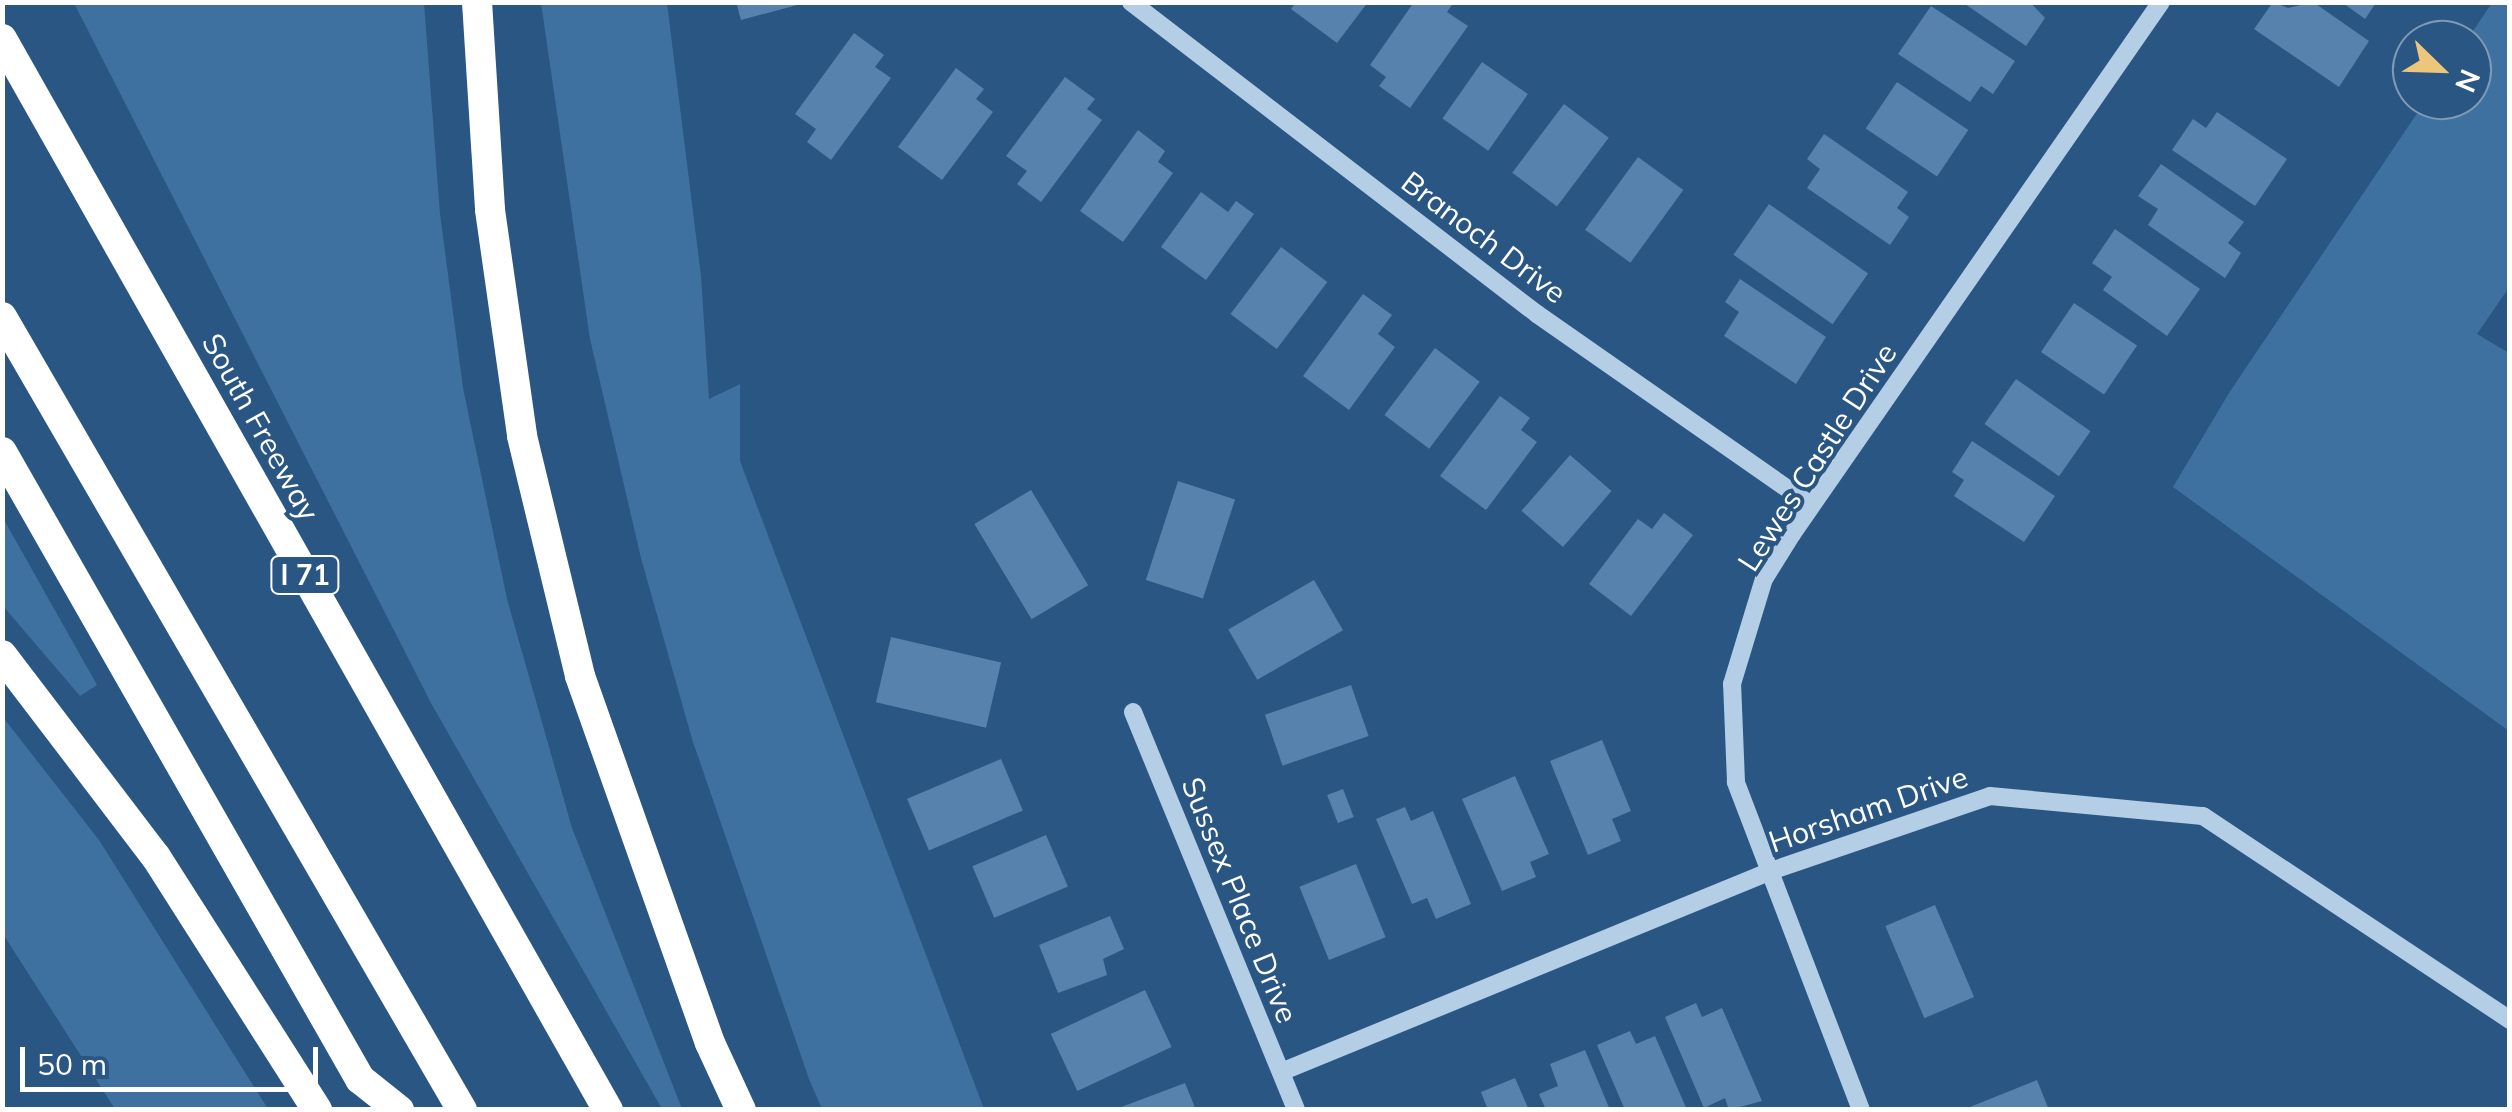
<!DOCTYPE html>
<style>
body{margin:0}
#map{position:relative;width:2512px;height:1112px;overflow:hidden;background:#2a5683;font-family:Mulish,sans-serif}
div>[style]{position:absolute}
.green>*{inset:0;background:#3f71a0}
.building>*{inset:0;background:#5682ad;transform-origin:0 0}
.minor>*{height:18px;margin:-9px;padding:0 9px;transform-origin:9px;border-radius:9px;background:#b4cee6}
.highway>*{height:30px;margin:-15px;padding:0 15px;transform-origin:15px;border-radius:15px;background:#fff}
span{translate:-50% -50%;white-space:nowrap;text-align:center;line-height:1.15;-webkit-text-stroke:8px #2a5683;paint-order:stroke}
.shield-label span{padding:2px 8px;background:#2a5683;border:2px solid;border-radius:8px;-webkit-text-stroke-width:0}
.shield-label{font-size:28px;color:#fff;font-weight:700}
.street-label{font-size:30px;color:#fff}
.frame{position:absolute;inset:0;border:5px solid #fff;pointer-events:none}
.north{position:absolute;left:2392px;top:20px;width:100px;height:100px;box-sizing:border-box;background:#2a5683;border:2px solid #7f9ab5;border-radius:50%;rotate:113deg;font-size:28px;font-weight:700;line-height:40px;text-align:center;color:#fff}
.north::after{content:'';display:block;margin:auto;width:35px;height:45px;background:#edc57b;clip-path:polygon(50% 0,100% 100%,50% 72%,0 100%)}
.scale{position:absolute;left:20px;top:1047px;width:298px;height:45px;box-sizing:border-box;border:5px solid #fff;border-top:0;padding-left:12px;font-size:30px;line-height:35px;white-space:nowrap;color:#fff;-webkit-text-stroke:8px #2a5683;paint-order:stroke}
</style>
<div id="map">
<div class="green">
<div style="clip-path:polygon(74px 3px,424px 3px,440px 214px,463px 388px,507px 599px,572px 828px,682px 1109px,662px 1109px,431px 703px)"></div>
<div style="clip-path:polygon(541px 3px,667px 3px,701px 276px,709px 399px,740px 384px,740px 461px,984px 1109px,822px 1109px,809px 1079px,692px 739px,641px 558px,590px 339px)"></div>
<div style="clip-path:polygon(2492px 3px,2509px 3px,2510px 286px,2477px 334px,2509px 353px,2509px 731px,2173px 487px,2229px 393px,2426px 100px,2472px 100px,2472px 40px,2467px 40px)"></div>
<div style="clip-path:polygon(3px 518px,97px 685px,80px 696px,3px 606px)"></div>
<div style="clip-path:polygon(2px 716px,99px 840px,268px 1109px,115px 1109px,3px 934px)"></div>
</div>
<div class="building">
<div style="clip-path:polygon(736px 2px,801px 2px,801px 4px,741px 20px)"></div>
<div style="clip-path:polygon(1296px 2px,1368px 2px,1337px 43px,1291px 9px)"></div>
<div style="clip-path:polygon(1414px 2px,1454px 2px,1447px 12px,1468px 26px,1410px 108px,1379px 86px,1386px 77px,1370px 65px)"></div>
<div style="clip-path:polygon(1962px 2px,2030px 2px,2045px 18px,2026px 46px)"></div>
<div style="clip-path:polygon(2273px 2px,2288px 8px,2313px 2px,2369px 41px,2339px 87px,2254px 29px)"></div>
<div style="clip-path:polygon(2343px 3px,2376px 3px,2365px 19px)"></div>
<div style="clip-path:polygon(1931px 6px,2015px 61px,1993px 94px,1981px 86px,1970px 102px,1898px 54px)"></div>
<div style="clip-path:polygon(854px 33px,884px 55px,875px 67px,891px 78px,831px 160px,807px 142px,816px 129px,795px 114px)"></div>
<div style="left:1482px;top:62px;width:56px;height:69px;rotate:35deg"></div>
<div style="clip-path:polygon(956px 68px,984px 89px,976px 99px,993px 112px,942px 180px,898px 147px)"></div>
<div style="clip-path:polygon(1065px 77px,1095px 99px,1087px 109px,1102px 120px,1041px 202px,1017px 184px,1027px 171px,1006px 156px)"></div>
<div style="left:1897px;top:82px;width:86px;height:56px;rotate:34deg"></div>
<div style="left:1564px;top:104px;width:56px;height:86px;rotate:37deg"></div>
<div style="clip-path:polygon(2217px 112px,2287px 159px,2255px 206px,2172px 150px,2193px 119px,2206px 128px)"></div>
<div style="clip-path:polygon(1138px 130px,1165px 151px,1158px 162px,1173px 173px,1123px 242px,1080px 211px)"></div>
<div style="clip-path:polygon(1824px 134px,1908px 192px,1897px 208px,1909px 217px,1890px 245px,1807px 188px,1820px 169px,1807px 159px)"></div>
<div style="left:1638px;top:157px;width:56px;height:90px;rotate:36deg"></div>
<div style="clip-path:polygon(2161px 164px,2244px 222px,2228px 243px,2241px 253px,2225px 278px,2148px 225px,2158px 209px,2138px 196px)"></div>
<div style="clip-path:polygon(1201px 192px,1228px 212px,1236px 201px,1254px 214px,1206px 280px,1161px 247px)"></div>
<div style="left:1769px;top:204px;width:121px;height:62px;rotate:35deg"></div>
<div style="clip-path:polygon(2115px 229px,2200px 289px,2167px 336px,2103px 290px,2112px 277px,2092px 263px)"></div>
<div style="left:1281px;top:247px;width:58px;height:84px;rotate:37deg"></div>
<div style="clip-path:polygon(1740px 279px,1826px 337px,1796px 384px,1724px 336px,1739px 312px,1725px 302px)"></div>
<div style="clip-path:polygon(1363px 294px,1392px 315px,1378px 334px,1395px 347px,1349px 410px,1303px 376px)"></div>
<div style="left:2074px;top:303px;width:76px;height:59px;rotate:34deg"></div>
<div style="left:1435px;top:348px;width:56px;height:84px;rotate:37deg"></div>
<div style="left:2016px;top:379px;width:91px;height:55px;rotate:35deg"></div>
<div style="clip-path:polygon(1500px 396px,1530px 418px,1521px 430px,1537px 442px,1486px 510px,1440px 476px)"></div>
<div style="clip-path:polygon(1972px 441px,2055px 496px,2024px 542px,1954px 496px,1964px 480px,1952px 472px)"></div>
<div style="left:1570px;top:455px;width:55px;height:74px;rotate:41deg"></div>
<div style="left:1178px;top:481px;width:60px;height:104px;rotate:18deg"></div>
<div style="left:1031px;top:490px;width:111px;height:66px;rotate:59deg"></div>
<div style="clip-path:polygon(1664px 513px,1693px 535px,1631px 616px,1589px 584px,1638px 519px,1652px 529px)"></div>
<div style="left:1314px;top:580px;width:58px;height:99px;rotate:60deg"></div>
<div style="left:891px;top:637px;width:113px;height:67px;rotate:13deg"></div>
<div style="left:1351px;top:685px;width:54px;height:91px;rotate:71deg"></div>
<div style="clip-path:polygon(1602px 740px,1631px 811px,1612px 819px,1621px 841px,1588px 855px,1550px 761px)"></div>
<div style="left:1001px;top:759px;width:56px;height:102px;rotate:67deg"></div>
<div style="clip-path:polygon(1515px 776px,1549px 854px,1530px 862px,1536px 877px,1502px 891px,1462px 799px)"></div>
<div style="left:1343px;top:789px;width:30px;height:17px;rotate:69deg"></div>
<div style="clip-path:polygon(1405px 807px,1411px 821px,1433px 811px,1471px 904px,1436px 919px,1427px 898px,1412px 904px,1376px 819px)"></div>
<div style="left:1046px;top:835px;width:56px;height:80px;rotate:67deg"></div>
<div style="left:1356px;top:864px;width:79px;height:61px;rotate:68deg"></div>
<div style="left:1935px;top:905px;width:100px;height:54px;rotate:67deg"></div>
<div style="clip-path:polygon(1110px 916px,1124px 949px,1103px 959px,1107px 975px,1058px 993px,1039px 945px)"></div>
<div style="left:1145px;top:990px;width:63px;height:104px;rotate:65deg"></div>
<div style="clip-path:polygon(1696px 1003px,1702px 1017px,1722px 1008px,1762px 1101px,1729px 1110px,1725px 1098px,1704px 1108px,1665px 1017px)"></div>
<div style="clip-path:polygon(1630px 1031px,1636px 1044px,1655px 1036px,1687px 1110px,1625px 1110px,1597px 1045px)"></div>
<div style="clip-path:polygon(1585px 1050px,1610px 1110px,1546px 1110px,1539px 1094px,1558px 1086px,1550px 1064px)"></div>
<div style="clip-path:polygon(1515px 1078px,1529px 1110px,1488px 1110px,1481px 1092px)"></div>
<div style="clip-path:polygon(2037px 1080px,2049px 1110px,1965px 1110px,1965px 1109px)"></div>
<div style="clip-path:polygon(1185px 1083px,1196px 1110px,1117px 1110px,1116px 1109px)"></div>
</div>
<div class="minor">
<div style="left:1131px;top:2px;width:512px;rotate:37.54deg"></div>
<div style="left:1537px;top:314px;width:334px;rotate:34.9deg"></div>
<div style="left:1133px;top:712px;width:430px;rotate:67.7deg"></div>
<div style="left:1281px;top:1072px;width:530px;rotate:-22.3deg"></div>
<div style="left:1771px;top:871px;width:231px;rotate:-18.9deg"></div>
<div style="left:1990px;top:796px;width:214px;rotate:5.4deg"></div>
<div style="left:2203px;top:816px;width:369px;rotate:33.6deg"></div>
<div style="left:1861px;top:1110px;width:351px;rotate:-110.9deg"></div>
<div style="left:1736px;top:782px;width:98px;rotate:-92.3deg"></div>
<div style="left:1732px;top:684px;width:110px;rotate:-73.1deg"></div>
<div style="left:1764px;top:579px;width:53px;rotate:-58.1deg"></div>
<div style="left:1792px;top:534px;width:647px;rotate:-55.25deg"></div>
</div>
<div class="highway">
<div style="left:477px;top:2px;width:208px;rotate:86.4deg"></div>
<div style="left:490px;top:210px;width:228px;rotate:81.9deg"></div>
<div style="left:522px;top:436px;width:247px;rotate:76.4deg"></div>
<div style="left:580px;top:676px;width:389px;rotate:70.5deg"></div>
<div style="left:710px;top:1043px;width:74px;rotate:65.2deg"></div>
<div style="left:2px;top:39px;width:1231px;rotate:60.5deg"></div>
<div style="left:2px;top:317px;width:917px;rotate:59.88deg"></div>
<div style="left:2px;top:452px;width:722px;rotate:60.27deg"></div>
<div style="left:360px;top:1079px;width:50px;rotate:38.5deg"></div>
<div style="left:2px;top:655px;width:254px;rotate:52.7deg"></div>
<div style="left:156px;top:857px;width:300px;rotate:57.5deg"></div>
</div>
<div class="shield-label">
<span style="left:305px;top:575px">I 71</span>
</div>
<div class="street-label">
<span style="left:1484px;top:237px;rotate:37deg">Branoch Drive</span>
<span style="left:261px;top:427px;rotate:61deg">South Freeway</span>
<span style="left:1817px;top:457px;rotate:-57deg">Lewes Castle Drive</span>
<span style="left:1868px;top:809px;rotate:-19deg">Horsham Drive</span>
<span style="left:1240px;top:900px;rotate:68deg">Sussex Place Drive</span>
</div>
<div class="frame"></div>
<div class="north">N</div>
<div class="scale">50 m</div>
</div>
